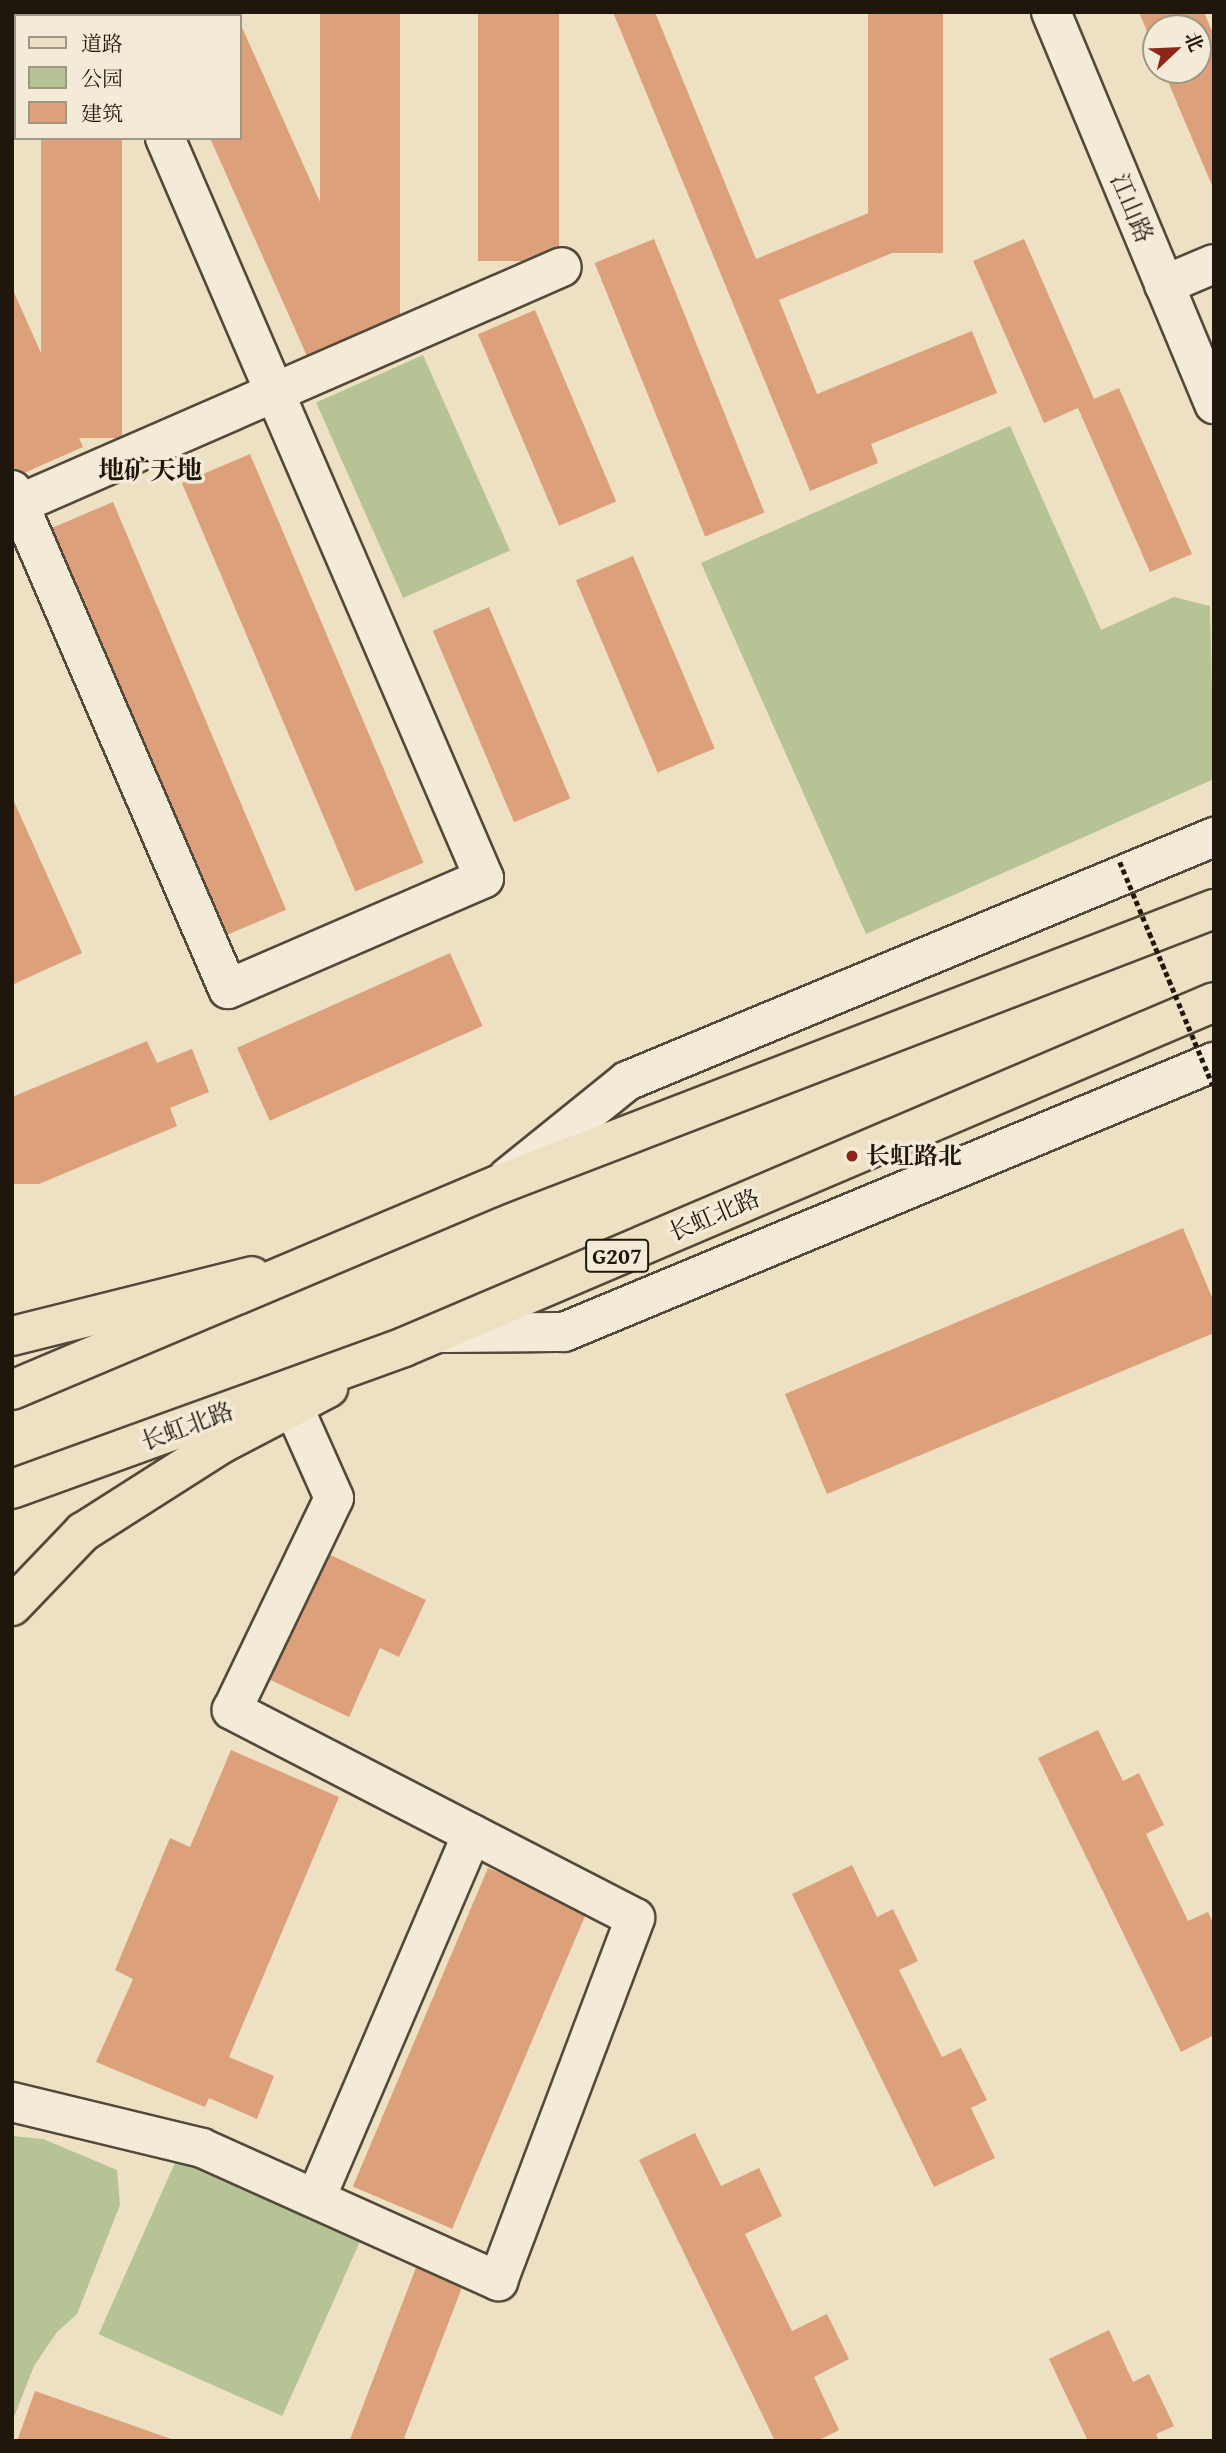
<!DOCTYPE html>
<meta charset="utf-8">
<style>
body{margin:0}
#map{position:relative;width:1226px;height:2453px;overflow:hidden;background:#ede0c3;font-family:"Gentium Book Plus","Noto Serif SC",serif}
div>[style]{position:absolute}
.green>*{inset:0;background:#b6c395;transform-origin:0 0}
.building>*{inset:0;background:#dca17a;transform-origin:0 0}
.roads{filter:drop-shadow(2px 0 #53493a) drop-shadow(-2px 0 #53493a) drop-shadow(0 2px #53493a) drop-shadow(0 -2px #53493a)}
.minor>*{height:38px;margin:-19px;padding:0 19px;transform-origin:19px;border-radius:19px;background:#f3ebd8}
.major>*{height:38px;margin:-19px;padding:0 19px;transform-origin:19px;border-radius:19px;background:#ede0c3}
.highway>*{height:38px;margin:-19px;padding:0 19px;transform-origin:19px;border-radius:19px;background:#ede0c3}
.path-bridge>*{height:4.5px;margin-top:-2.25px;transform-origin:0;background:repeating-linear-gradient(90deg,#20170c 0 5px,transparent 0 8.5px)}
.dots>*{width:19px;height:19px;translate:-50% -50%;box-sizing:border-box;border:4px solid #f3ebd8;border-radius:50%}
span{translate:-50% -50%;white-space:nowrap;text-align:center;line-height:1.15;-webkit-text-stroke:7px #f3ebd8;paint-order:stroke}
.shield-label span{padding:2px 5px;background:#f3ebd8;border:2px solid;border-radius:5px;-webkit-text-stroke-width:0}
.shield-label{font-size:23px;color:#20170c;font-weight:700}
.street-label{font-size:24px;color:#20170c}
.poi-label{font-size:24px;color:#20170c;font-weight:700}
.left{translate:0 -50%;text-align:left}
.neighbourhood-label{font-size:26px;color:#20170c;font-weight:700}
.frame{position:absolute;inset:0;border:14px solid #20170c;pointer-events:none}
.legend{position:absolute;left:14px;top:14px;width:228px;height:126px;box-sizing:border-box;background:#f3ebd8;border:2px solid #9f9686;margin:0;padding:9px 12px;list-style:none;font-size:21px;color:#20170c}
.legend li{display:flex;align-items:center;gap:14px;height:35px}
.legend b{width:35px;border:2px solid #9f9686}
.north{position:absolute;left:1142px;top:14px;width:70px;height:70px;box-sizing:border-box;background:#f3ebd8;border:2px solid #9f9686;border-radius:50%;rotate:67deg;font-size:19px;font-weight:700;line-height:28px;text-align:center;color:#20170c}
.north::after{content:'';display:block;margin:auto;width:24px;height:32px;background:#8f2418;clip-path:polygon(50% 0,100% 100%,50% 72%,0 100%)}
</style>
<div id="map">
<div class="green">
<div style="left:423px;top:355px;width:214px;height:117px;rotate:66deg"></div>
<div style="clip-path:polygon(1010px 426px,1101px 630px,1174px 597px,1210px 606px,1214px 779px,866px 934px,701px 563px)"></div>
<div style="clip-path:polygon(12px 2136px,43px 2139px,117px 2170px,120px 2205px,77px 2314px,57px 2332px,34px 2366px,12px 2422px)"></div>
<div style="left:178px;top:2156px;width:201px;height:195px;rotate:24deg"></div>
</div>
<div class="building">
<div style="left:154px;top:12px;width:81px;height:4px"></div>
<div style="left:320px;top:12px;width:80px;height:316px"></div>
<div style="left:478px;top:12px;width:81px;height:249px"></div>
<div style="clip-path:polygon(613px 12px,655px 12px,756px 259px,910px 196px,928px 238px,779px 300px,817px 394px,972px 331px,997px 393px,871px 444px,878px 463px,810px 491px)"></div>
<div style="left:868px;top:12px;width:75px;height:241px"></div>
<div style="clip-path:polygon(1139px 12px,1204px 12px,1214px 36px,1214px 190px,1163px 70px,1198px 70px,1198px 28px,1156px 28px,1156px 53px)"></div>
<div style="clip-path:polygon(240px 23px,375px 325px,307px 356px,210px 138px,240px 138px)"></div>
<div style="left:41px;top:138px;width:81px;height:300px"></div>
<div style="left:654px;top:239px;width:295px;height:64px;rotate:68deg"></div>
<div style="clip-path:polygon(1024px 239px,1094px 399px,1119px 388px,1192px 554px,1150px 572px,1078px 408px,1044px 423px,973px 261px)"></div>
<div style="clip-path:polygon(12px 288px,83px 447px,15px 477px,12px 470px)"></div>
<div style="left:535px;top:310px;width:208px;height:62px;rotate:67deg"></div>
<div style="left:250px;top:454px;width:444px;height:74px;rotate:67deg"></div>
<div style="left:113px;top:502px;width:443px;height:74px;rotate:67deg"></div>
<div style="left:633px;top:556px;width:209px;height:62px;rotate:67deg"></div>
<div style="left:489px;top:607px;width:208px;height:61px;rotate:67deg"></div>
<div style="clip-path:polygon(12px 797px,82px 953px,14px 984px,12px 979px)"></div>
<div style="left:450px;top:953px;width:80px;height:233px;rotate:66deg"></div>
<div style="clip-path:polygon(147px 1041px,157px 1063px,192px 1049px,209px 1092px,170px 1108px,177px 1126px,39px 1184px,12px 1184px,12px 1097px)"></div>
<div style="clip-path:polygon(1183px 1228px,1214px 1302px,1214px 1333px,827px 1494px,785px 1394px)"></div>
<div style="clip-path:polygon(320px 1550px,426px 1600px,399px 1657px,380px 1648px,349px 1717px,262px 1676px)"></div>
<div style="clip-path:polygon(1098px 1730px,1123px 1781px,1139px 1773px,1164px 1825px,1146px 1834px,1188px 1921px,1208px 1912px,1214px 1925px,1214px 2035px,1181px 2052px,1038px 1758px)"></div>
<div style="clip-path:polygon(231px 1750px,339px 1797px,229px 2057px,274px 2076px,257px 2119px,209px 2098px,205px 2107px,96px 2062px,133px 1979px,115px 1970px,170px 1838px,190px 1847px)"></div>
<div style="clip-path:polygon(852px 1865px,877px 1917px,893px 1909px,918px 1961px,899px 1970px,942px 2057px,961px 2048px,987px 2100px,971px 2108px,995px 2158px,934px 2187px,792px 1894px)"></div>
<div style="left:488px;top:1868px;width:108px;height:346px;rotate:23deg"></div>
<div style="clip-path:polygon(695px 2133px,721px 2186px,759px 2168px,782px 2216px,745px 2234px,792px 2331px,827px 2314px,849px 2359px,814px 2377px,839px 2430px,817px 2441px,775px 2441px,639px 2160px)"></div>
<div style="left:417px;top:2265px;width:50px;height:188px;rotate:21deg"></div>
<div style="clip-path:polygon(1109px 2330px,1133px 2382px,1149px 2374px,1174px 2426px,1156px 2434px,1159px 2441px,1088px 2441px,1049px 2359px)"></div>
<div style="clip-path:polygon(35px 2391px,174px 2440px,174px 2441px,17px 2441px)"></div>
</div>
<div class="roads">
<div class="minor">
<div style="left:111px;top:12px;width:4px;rotate:76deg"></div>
<div style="left:1051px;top:12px;width:425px;rotate:67.4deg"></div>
<div style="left:1164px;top:285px;width:54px;rotate:-22.8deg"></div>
<div style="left:12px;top:490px;width:16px;rotate:63deg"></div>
<div style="left:19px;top:504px;width:592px;rotate:-23.58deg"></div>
<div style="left:19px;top:504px;width:528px;rotate:66.69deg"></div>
<div style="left:228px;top:989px;width:279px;rotate:-23.4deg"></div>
<div style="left:484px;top:878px;width:806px;rotate:-113.32deg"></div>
<div style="left:508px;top:1177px;width:153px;rotate:-38.9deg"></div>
<div style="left:627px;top:1081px;width:636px;rotate:-22.57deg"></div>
<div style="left:438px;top:1333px;width:126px;rotate:-0.5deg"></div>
<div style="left:564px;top:1332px;width:704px;rotate:-22.56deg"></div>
<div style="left:12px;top:2102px;width:195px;rotate:13.6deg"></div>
<div style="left:202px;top:2148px;width:325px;rotate:24.2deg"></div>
<div style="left:498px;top:2281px;width:388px;rotate:-69.3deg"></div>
<div style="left:635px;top:1918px;width:454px;rotate:-152.7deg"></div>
<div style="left:232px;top:1710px;width:235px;rotate:-64.3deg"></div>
<div style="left:334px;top:1498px;width:101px;rotate:-114deg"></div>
<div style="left:316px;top:2198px;width:396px;rotate:-66.8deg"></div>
</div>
<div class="major">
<div style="left:12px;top:1336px;width:247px;rotate:-14deg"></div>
<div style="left:12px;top:1606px;width:103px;rotate:-46.2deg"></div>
<div style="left:83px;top:1532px;width:164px;rotate:-32.5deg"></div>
<div style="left:221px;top:1444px;width:121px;rotate:-27.6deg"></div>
</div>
<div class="highway">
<div style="left:12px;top:1390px;width:530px;rotate:-22.89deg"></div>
<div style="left:500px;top:1184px;width:765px;rotate:-21.06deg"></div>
<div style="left:12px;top:1489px;width:417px;rotate:-19.9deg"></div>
<div style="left:404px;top:1347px;width:880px;rotate:-23.07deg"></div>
</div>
</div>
<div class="path-bridge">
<div style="left:1120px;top:862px;width:242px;rotate:67.4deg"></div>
</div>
<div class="dots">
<div style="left:852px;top:1156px;background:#8f2418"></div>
</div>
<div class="shield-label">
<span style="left:617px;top:1256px">G207</span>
</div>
<div class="street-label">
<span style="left:1132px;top:208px;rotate:67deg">江山路</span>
<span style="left:714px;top:1215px;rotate:-23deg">长虹北路</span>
<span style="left:187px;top:1426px;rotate:-20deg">长虹北路</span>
</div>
<div class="poi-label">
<span class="left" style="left:866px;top:1156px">长虹路北</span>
</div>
<div class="neighbourhood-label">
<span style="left:150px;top:470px">地矿天地</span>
</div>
<div class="frame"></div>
<ul class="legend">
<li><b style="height:9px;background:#ede0c3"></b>道路</li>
<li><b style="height:19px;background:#b6c395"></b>公园</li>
<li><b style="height:19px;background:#dca17a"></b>建筑</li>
</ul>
<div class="north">北</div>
</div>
